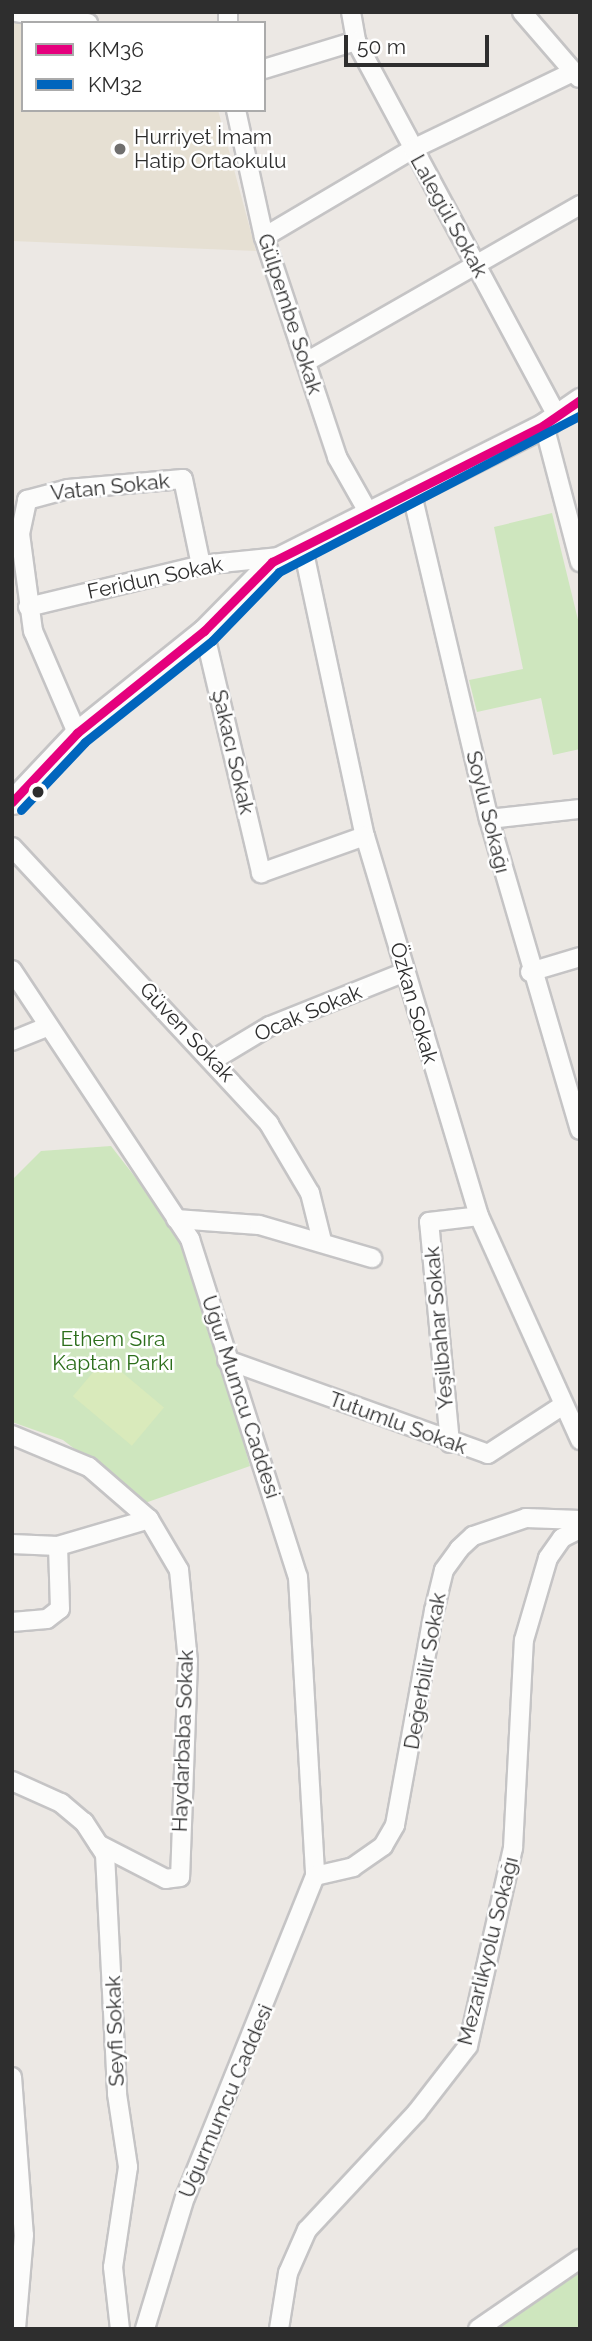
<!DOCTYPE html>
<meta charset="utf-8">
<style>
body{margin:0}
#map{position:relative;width:592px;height:2341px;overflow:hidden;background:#ece8e4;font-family:Raleway,sans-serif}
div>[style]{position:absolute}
.education>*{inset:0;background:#e6e0d3}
.green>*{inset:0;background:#cee6be}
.pitch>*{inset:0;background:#d9eabb;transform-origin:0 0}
.roads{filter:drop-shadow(2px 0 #c5c4c5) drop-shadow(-2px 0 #c5c4c5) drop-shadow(0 2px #c5c4c5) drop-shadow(0 -2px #c5c4c5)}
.minor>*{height:18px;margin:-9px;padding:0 9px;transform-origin:9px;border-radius:9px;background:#fcfcfb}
.tertiary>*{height:23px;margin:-11.5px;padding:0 11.5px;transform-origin:11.5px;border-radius:11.5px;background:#fcfcfb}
.bus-1>*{height:9px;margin:-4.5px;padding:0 4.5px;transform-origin:4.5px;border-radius:4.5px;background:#e5007d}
.bus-2>*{height:9px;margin:-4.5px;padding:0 4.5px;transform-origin:4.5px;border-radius:4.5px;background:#0065bd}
.dots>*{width:19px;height:19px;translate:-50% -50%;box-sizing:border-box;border:4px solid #fff;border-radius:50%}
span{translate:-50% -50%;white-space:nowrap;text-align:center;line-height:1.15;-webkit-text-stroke:5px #fff;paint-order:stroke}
.poi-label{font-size:21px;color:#2e2e2e}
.left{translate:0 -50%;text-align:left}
.street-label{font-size:21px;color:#2e2e2e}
.park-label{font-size:21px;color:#2c6e1b}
.frame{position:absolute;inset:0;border:14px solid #2e2e2e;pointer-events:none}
.legend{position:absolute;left:21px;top:21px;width:245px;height:91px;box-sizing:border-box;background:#fff;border:2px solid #ababab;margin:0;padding:9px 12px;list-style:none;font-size:21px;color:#2e2e2e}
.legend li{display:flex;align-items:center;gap:14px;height:35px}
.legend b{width:35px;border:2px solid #ababab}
.scale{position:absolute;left:344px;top:35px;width:145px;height:32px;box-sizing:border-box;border:4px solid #2e2e2e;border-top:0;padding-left:9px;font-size:21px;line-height:24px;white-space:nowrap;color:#2e2e2e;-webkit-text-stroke:5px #fff;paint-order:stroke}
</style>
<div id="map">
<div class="education">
<div style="clip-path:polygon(12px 22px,23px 24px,23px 110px,218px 110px,256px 251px,12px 241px)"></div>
</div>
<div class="green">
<div style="clip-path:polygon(552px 513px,580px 628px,580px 749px,553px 755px,541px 698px,477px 712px,469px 680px,523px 669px,494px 527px)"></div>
<div style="clip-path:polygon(111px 1146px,187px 1244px,250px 1466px,145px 1503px,63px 1440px,12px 1422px,12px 1180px,41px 1151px)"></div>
<div style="clip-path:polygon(580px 2269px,580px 2329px,496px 2329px,506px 2319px)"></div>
</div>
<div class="pitch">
<div style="left:105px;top:1358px;width:77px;height:50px;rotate:40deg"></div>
</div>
<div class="roads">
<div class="minor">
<div style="left:16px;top:12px;width:73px;rotate:8.7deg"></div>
<div style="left:228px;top:12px;width:11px;rotate:90deg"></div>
<div style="left:351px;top:12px;width:29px;rotate:80deg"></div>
<div style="left:356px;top:41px;width:425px;rotate:61.8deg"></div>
<div style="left:522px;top:12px;width:87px;rotate:49.2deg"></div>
<div style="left:264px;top:69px;width:96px;rotate:-16.9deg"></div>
<div style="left:236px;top:110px;width:130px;rotate:77.6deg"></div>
<div style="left:264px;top:237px;width:232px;rotate:71.6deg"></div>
<div style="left:337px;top:457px;width:61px;rotate:60.5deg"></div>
<div style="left:264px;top:237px;width:173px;rotate:-30.6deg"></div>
<div style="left:413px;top:149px;width:178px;rotate:-25.7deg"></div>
<div style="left:306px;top:362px;width:316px;rotate:-29.8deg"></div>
<div style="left:544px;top:425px;width:142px;rotate:75.3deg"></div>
<div style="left:411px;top:490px;width:338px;rotate:76.7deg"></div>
<div style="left:489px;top:819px;width:324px;rotate:73.7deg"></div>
<div style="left:303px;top:548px;width:295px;rotate:77.9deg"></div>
<div style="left:365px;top:836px;width:397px;rotate:73.3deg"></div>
<div style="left:479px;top:1216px;width:246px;rotate:65.7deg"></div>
<div style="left:28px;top:607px;width:178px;rotate:-13.6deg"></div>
<div style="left:201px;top:565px;width:79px;rotate:-5.8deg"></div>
<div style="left:204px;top:631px;width:249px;rotate:76.7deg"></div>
<div style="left:261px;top:873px;width:110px;rotate:-19.6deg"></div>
<div style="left:77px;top:733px;width:111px;rotate:-113.3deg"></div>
<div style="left:33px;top:631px;width:98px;rotate:-97.6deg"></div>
<div style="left:20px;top:534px;width:35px;rotate:-78deg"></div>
<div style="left:27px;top:500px;width:42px;rotate:-15deg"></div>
<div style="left:68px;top:489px;width:115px;rotate:-5deg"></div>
<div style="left:183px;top:479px;width:88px;rotate:78.2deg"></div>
<div style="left:489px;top:819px;width:92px;rotate:-6.3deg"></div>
<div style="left:12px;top:847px;width:378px;rotate:47.1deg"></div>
<div style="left:269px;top:1124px;width:80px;rotate:59.3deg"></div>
<div style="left:310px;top:1193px;width:49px;rotate:76deg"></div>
<div style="left:12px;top:970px;width:323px;rotate:56.5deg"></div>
<div style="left:190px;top:1239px;width:355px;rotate:72.3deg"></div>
<div style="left:298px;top:1577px;width:299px;rotate:86.7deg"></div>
<div style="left:315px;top:1876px;width:346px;rotate:112deg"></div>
<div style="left:185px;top:2197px;width:138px;rotate:106.9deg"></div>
<div style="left:530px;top:972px;width:52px;rotate:-16.7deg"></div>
<div style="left:12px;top:1041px;width:37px;rotate:-22deg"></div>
<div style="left:215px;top:1059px;width:64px;rotate:-31deg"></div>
<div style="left:270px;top:1026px;width:145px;rotate:-21.8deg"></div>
<div style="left:176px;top:1219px;width:83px;rotate:4.1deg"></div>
<div style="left:259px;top:1225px;width:118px;rotate:16.3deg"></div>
<div style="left:227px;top:1360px;width:277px;rotate:19.8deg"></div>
<div style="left:488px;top:1454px;width:88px;rotate:-33deg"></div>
<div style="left:12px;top:1435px;width:83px;rotate:22.6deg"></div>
<div style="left:89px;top:1467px;width:79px;rotate:40.9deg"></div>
<div style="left:149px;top:1519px;width:59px;rotate:59.5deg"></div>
<div style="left:179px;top:1570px;width:91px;rotate:84.4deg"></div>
<div style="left:188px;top:1661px;width:216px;rotate:92.1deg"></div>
<div style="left:180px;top:1877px;width:14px;rotate:172deg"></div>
<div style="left:166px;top:1879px;width:76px;rotate:-152.8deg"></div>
<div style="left:450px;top:1443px;width:222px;rotate:-95.4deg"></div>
<div style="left:429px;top:1222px;width:50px;rotate:-6.8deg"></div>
<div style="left:12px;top:1544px;width:46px;rotate:2.5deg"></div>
<div style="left:58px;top:1546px;width:95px;rotate:-16.5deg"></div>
<div style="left:12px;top:1622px;width:35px;rotate:-5deg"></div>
<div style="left:47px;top:1619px;width:16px;rotate:-38deg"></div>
<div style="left:60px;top:1609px;width:63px;rotate:-91.8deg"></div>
<div style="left:12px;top:1781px;width:54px;rotate:24.2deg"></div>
<div style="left:61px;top:1803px;width:30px;rotate:40deg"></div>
<div style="left:84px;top:1822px;width:38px;rotate:57deg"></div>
<div style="left:105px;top:1854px;width:240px;rotate:87.1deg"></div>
<div style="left:117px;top:2094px;width:74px;rotate:81.4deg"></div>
<div style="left:128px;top:2167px;width:101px;rotate:98.5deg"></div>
<div style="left:113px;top:2267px;width:62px;rotate:83.6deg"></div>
<div style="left:315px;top:1876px;width:39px;rotate:-13deg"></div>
<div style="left:353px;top:1867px;width:37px;rotate:-35deg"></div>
<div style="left:383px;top:1846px;width:24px;rotate:-60deg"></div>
<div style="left:395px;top:1825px;width:218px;rotate:-79.7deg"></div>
<div style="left:434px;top:1611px;width:42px;rotate:-76.3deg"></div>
<div style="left:444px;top:1570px;width:26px;rotate:-54deg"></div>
<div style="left:459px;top:1549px;width:19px;rotate:-43deg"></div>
<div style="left:473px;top:1536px;width:56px;rotate:-18.8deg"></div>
<div style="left:526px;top:1518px;width:54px;rotate:2.1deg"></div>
<div style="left:12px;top:2077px;width:158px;rotate:85.7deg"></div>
<div style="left:24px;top:2235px;width:94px;rotate:94.9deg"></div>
<div style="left:279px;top:2329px;width:57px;rotate:-80.9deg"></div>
<div style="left:288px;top:2273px;width:47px;rotate:-66.2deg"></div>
<div style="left:307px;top:2230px;width:161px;rotate:-47deg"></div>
<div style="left:417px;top:2112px;width:83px;rotate:-52.3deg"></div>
<div style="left:468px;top:2046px;width:203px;rotate:-77.2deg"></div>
<div style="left:513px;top:1848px;width:208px;rotate:-87deg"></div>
<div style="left:524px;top:1640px;width:85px;rotate:-73.7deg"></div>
<div style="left:548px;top:1558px;width:24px;rotate:-55deg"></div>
<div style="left:562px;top:1538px;width:20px;rotate:-27deg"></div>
<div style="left:478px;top:2329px;width:124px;rotate:-34.5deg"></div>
</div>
<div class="tertiary">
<div style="left:12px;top:802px;width:95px;rotate:-46.7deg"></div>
<div style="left:77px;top:733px;width:163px;rotate:-38.8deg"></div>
<div style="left:204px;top:631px;width:97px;rotate:-45.4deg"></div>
<div style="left:272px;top:562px;width:305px;rotate:-26.7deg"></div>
<div style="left:544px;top:425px;width:44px;rotate:-34.8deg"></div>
</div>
</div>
<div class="bus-1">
<div style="left:12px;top:802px;width:95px;rotate:-46.7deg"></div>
<div style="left:77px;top:733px;width:163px;rotate:-38.8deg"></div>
<div style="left:204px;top:631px;width:97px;rotate:-45.4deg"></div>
<div style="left:272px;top:562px;width:305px;rotate:-26.7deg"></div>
<div style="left:544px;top:425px;width:44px;rotate:-34.8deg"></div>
</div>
<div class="bus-2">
<div style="left:21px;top:810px;width:93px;rotate:-46.7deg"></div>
<div style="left:85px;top:742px;width:162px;rotate:-38.5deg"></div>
<div style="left:212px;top:641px;width:96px;rotate:-45.8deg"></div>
<div style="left:279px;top:572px;width:339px;rotate:-27.5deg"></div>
</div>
<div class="dots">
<div style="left:120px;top:149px;background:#706f6e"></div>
<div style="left:38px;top:792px;background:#2e2e2e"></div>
</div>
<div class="poi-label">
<span class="left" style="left:134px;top:149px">Hurriyet İmam<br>Hatip Ortaokulu</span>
</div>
<div class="street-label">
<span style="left:449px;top:216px;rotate:61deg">Lalegül Sokak</span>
<span style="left:290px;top:314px;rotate:72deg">Gülpembe Sokak</span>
<span style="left:110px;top:487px;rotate:-6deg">Vatan Sokak</span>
<span style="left:155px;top:578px;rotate:-12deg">Feridun Sokak</span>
<span style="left:233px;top:752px;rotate:77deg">Şakacı Sokak</span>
<span style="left:488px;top:812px;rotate:76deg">Soylu Sokağı</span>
<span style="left:414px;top:1003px;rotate:74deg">Özkan Sokak</span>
<span style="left:308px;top:1013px;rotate:-23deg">Ocak Sokak</span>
<span style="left:187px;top:1032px;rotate:47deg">Güven Sokak</span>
<span style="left:439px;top:1328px;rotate:-95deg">Yeşilbahar Sokak</span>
<span style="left:241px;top:1397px;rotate:72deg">Uğur Mumcu Caddesi</span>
<span style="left:398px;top:1423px;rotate:20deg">Tutumlu Sokak</span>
<span style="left:425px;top:1671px;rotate:-80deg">Değerbilir Sokak</span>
<span style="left:183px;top:1741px;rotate:-88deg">Haydarbaba Sokak</span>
<span style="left:488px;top:1951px;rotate:-76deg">Mezarlıkyolu Sokağı</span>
<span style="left:115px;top:2031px;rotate:-92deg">Seyfi Sokak</span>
<span style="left:226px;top:2101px;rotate:-67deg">Uğurmumcu Caddesi</span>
</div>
<div class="park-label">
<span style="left:113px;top:1351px">Ethem Sıra<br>Kaptan Parkı</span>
</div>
<div class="frame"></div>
<ul class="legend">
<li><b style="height:9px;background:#e5007d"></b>KM36</li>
<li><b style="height:9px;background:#0065bd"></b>KM32</li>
</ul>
<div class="scale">50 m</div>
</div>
